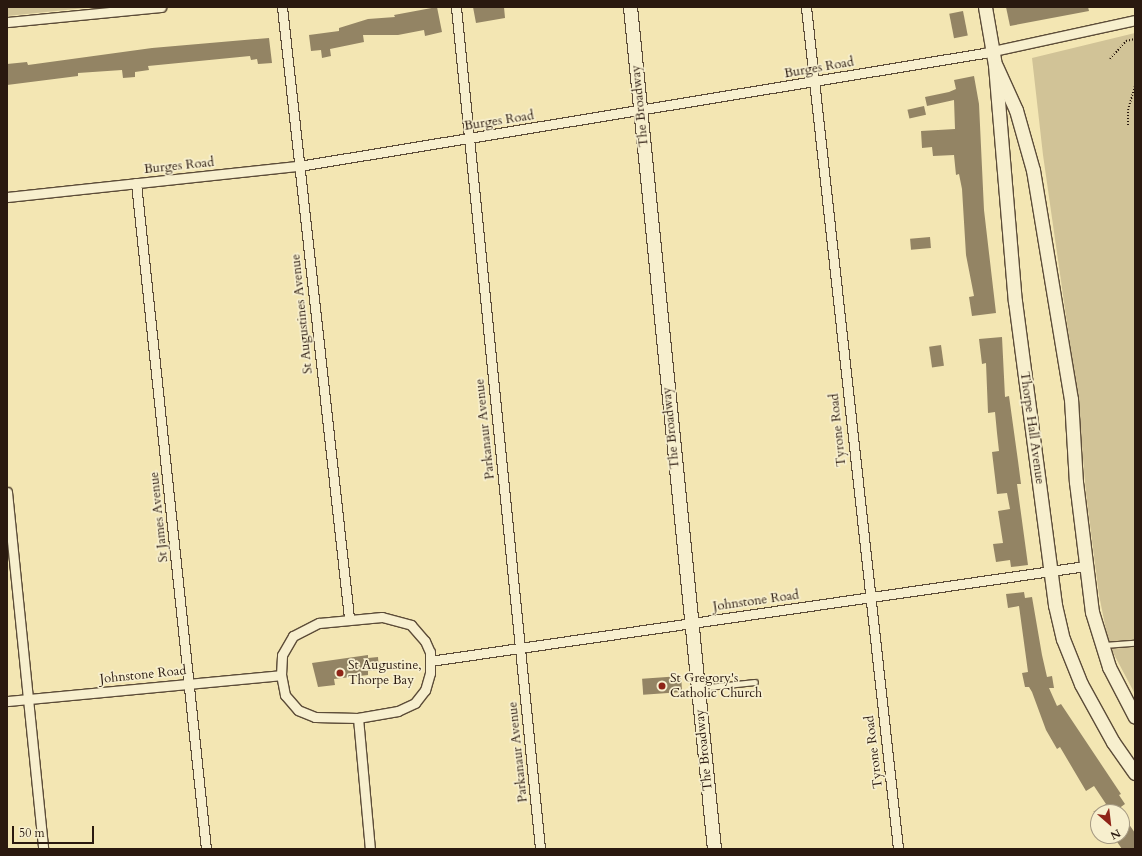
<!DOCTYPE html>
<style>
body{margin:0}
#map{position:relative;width:1142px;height:856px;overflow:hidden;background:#f3e6b3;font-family:Cardo,serif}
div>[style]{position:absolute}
.green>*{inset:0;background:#d1c397}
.building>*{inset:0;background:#938464;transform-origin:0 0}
.path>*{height:2px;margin-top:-1px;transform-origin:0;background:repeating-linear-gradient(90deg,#2a190f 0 1px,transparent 0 3px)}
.roads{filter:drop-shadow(1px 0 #5c4c38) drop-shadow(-1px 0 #5c4c38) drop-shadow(0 1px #5c4c38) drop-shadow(0 -1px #5c4c38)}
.lane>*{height:4.5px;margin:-2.25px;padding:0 2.25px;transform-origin:2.25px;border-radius:2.25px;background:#f7efce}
.street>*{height:9px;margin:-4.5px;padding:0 4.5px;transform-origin:4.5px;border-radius:4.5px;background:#f7efce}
.secondary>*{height:13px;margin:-6.5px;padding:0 6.5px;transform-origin:6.5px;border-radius:6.5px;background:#f7efce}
.dots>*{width:11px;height:11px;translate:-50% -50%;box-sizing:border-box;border:2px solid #f7efce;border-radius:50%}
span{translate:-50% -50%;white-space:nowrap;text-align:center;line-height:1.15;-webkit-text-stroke:3.5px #f7efce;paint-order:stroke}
.street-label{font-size:13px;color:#2a190f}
.poi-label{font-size:13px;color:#2a190f}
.left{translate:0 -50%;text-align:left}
.frame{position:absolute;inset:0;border:8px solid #2a190f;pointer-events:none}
.north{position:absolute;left:1090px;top:804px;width:40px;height:40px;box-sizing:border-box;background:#f7efce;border:1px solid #a59982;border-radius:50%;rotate:152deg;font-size:11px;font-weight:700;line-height:16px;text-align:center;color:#2a190f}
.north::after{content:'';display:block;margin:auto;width:14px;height:18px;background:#8f2418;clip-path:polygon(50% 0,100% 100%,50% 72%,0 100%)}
.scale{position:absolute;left:12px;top:826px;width:82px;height:18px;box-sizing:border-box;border:2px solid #2a190f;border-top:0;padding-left:5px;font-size:12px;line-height:14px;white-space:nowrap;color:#2a190f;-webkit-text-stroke:3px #f7efce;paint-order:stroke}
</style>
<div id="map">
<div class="green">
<div style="clip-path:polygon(7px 7px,95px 7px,7px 16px)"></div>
<div style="clip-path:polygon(1135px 33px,1135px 694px,1109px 645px,1099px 595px,1086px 493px,1078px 400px,1043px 155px,1032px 58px)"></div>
</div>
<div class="building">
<div style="clip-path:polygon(437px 7px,442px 32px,425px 36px,424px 30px,398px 35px,363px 35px,364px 42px,330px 49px,331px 56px,322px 58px,321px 50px,311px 51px,309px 35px,339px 31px,339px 28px,368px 19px,395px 17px,394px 15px)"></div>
<div style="clip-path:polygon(473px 7px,504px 7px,505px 18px,476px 23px)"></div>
<div style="clip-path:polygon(1006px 7px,1088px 7px,1089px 11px,1010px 26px)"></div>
<div style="left:963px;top:11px;width:25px;height:14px;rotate:79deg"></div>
<div style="clip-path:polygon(269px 38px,272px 63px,258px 64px,257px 59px,251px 60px,250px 56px,148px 66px,149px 70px,135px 72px,135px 77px,123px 78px,122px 70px,78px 73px,78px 76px,7px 85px,7px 64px,27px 62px,28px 65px,152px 48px)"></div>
<div style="clip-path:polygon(974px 76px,979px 104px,984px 210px,996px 313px,972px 316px,969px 297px,974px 296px,966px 255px,962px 189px,959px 174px,956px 175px,954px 155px,933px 156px,932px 147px,922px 148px,921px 131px,955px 129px,954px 100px,927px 106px,925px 97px,949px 92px,956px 89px,954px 80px)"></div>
<div style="left:924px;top:106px;width:9px;height:17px;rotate:77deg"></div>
<div style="left:930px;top:237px;width:11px;height:20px;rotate:85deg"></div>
<div style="clip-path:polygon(1002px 337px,1005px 397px,1009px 396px,1018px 461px,1021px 484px,1017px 484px,1028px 565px,1011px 567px,1010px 560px,996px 562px,993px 544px,1003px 543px,998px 511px,1010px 509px,1007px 493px,997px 494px,992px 452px,999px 451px,997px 433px,995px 412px,988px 413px,986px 363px,982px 364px,979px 339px)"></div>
<div style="left:941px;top:345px;width:21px;height:12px;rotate:82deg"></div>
<div style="clip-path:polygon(1024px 592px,1025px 598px,1032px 597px,1042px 655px,1047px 677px,1052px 676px,1054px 688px,1049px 688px,1057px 706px,1061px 704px,1121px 794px,1119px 795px,1125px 804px,1118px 809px,1121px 812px,1093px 812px,1106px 804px,1094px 786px,1086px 791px,1060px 747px,1057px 749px,1046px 730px,1032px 692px,1029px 687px,1025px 687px,1022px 673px,1028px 672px,1019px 606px,1008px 608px,1006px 594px)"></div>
<div style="clip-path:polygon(368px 655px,368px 658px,378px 657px,379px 670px,368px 671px,368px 675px,334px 679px,335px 685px,318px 687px,312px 663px)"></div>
<div style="left:681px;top:676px;width:16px;height:39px;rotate:86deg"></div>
<div style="clip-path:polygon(1122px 814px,1135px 833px,1135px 849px,1122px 849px,1113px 836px,1122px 836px)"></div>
</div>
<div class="path">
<div style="left:1110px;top:59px;width:24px;rotate:-48deg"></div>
<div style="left:1126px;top:41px;width:9px;rotate:-13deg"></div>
<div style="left:1128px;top:125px;width:15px;rotate:-90deg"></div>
<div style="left:1128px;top:110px;width:25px;rotate:-74deg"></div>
</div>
<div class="roads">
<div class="lane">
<div style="left:1103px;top:645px;width:32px;rotate:-4deg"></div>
<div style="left:699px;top:688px;width:56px;rotate:-6.1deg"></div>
</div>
<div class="street">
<div style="left:282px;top:7px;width:615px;rotate:83.74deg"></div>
<div style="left:456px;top:7px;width:846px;rotate:84.3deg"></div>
<div style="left:806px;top:7px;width:847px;rotate:83.76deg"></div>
<div style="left:7px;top:22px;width:155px;rotate:-5.6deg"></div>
<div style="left:136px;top:183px;width:670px;rotate:84deg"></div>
<div style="left:7px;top:197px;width:294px;rotate:-6.1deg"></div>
<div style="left:299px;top:166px;width:694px;rotate:-9.37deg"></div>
<div style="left:984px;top:53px;width:155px;rotate:-12.3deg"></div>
<div style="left:7px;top:492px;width:359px;rotate:84.2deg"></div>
<div style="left:382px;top:617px;width:30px;rotate:15deg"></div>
<div style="left:411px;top:625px;width:21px;rotate:49deg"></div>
<div style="left:425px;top:641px;width:12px;rotate:66deg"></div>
<div style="left:430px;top:652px;width:21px;rotate:90deg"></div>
<div style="left:430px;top:673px;width:18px;rotate:106deg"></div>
<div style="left:425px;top:690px;width:16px;rotate:128deg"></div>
<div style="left:415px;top:703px;width:19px;rotate:155deg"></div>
<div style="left:398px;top:711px;width:41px;rotate:170.1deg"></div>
<div style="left:358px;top:718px;width:43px;rotate:-178.7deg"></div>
<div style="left:315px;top:717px;width:18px;rotate:-158deg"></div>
<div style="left:298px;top:710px;width:20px;rotate:-131deg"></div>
<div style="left:285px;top:695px;width:20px;rotate:-101deg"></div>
<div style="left:281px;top:675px;width:20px;rotate:-87deg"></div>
<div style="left:282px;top:655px;width:22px;rotate:-60deg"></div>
<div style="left:293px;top:636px;width:29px;rotate:-27deg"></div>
<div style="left:319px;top:623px;width:63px;rotate:-5.4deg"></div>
<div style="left:430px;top:661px;width:662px;rotate:-8.25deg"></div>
<div style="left:7px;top:701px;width:275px;rotate:-5.4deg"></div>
<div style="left:358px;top:718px;width:132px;rotate:84.8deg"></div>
</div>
<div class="secondary">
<div style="left:630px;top:7px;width:846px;rotate:84.3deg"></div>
<div style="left:985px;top:7px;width:59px;rotate:80.2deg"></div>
<div style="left:995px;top:65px;width:237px;rotate:85.2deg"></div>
<div style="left:1015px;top:301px;width:307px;rotate:82.5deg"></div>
<div style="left:1055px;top:605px;width:35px;rotate:77deg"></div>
<div style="left:1063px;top:639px;width:48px;rotate:68.2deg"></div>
<div style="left:1081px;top:684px;width:66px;rotate:61.1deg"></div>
<div style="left:1113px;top:742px;width:38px;rotate:55deg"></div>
<div style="left:996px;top:66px;width:48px;rotate:65.6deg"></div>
<div style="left:1016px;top:110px;width:62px;rotate:74.2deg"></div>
<div style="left:1033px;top:170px;width:232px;rotate:80.6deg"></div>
<div style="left:1071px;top:399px;width:83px;rotate:86.6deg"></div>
<div style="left:1076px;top:482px;width:131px;rotate:83deg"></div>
<div style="left:1092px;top:612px;width:58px;rotate:72.8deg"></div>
<div style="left:1109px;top:667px;width:56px;rotate:62.5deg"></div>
</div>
</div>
<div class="dots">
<div style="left:340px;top:673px;background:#8f2418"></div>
<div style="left:662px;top:686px;background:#8f2418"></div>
</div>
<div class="street-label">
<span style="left:819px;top:68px;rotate:-10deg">Burges Road</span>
<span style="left:640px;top:106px;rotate:-96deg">The Broadway</span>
<span style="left:499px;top:121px;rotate:-9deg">Burges Road</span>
<span style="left:179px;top:166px;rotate:-6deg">Burges Road</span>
<span style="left:302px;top:314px;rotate:-96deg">St Augustines Avenue</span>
<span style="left:671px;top:428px;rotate:-96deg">The Broadway</span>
<span style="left:1032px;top:428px;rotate:82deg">Thorpe Hall Avenue</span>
<span style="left:485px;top:429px;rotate:-96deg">Parkanaur Avenue</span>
<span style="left:838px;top:430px;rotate:-96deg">Tyrone Road</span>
<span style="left:159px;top:517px;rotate:-96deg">St James Avenue</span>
<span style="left:756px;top:601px;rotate:-8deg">Johnstone Road</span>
<span style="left:143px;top:675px;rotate:-6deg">Johnstone Road</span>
<span style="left:704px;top:750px;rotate:-96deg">The Broadway</span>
<span style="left:518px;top:752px;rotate:-96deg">Parkanaur Avenue</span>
<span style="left:874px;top:752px;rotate:-97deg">Tyrone Road</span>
</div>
<div class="poi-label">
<span class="left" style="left:348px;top:673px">St Augustine,<br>Thorpe Bay</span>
<span class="left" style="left:670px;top:686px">St Gregory's<br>Catholic Church</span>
</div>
<div class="frame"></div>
<div class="north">N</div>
<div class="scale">50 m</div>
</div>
